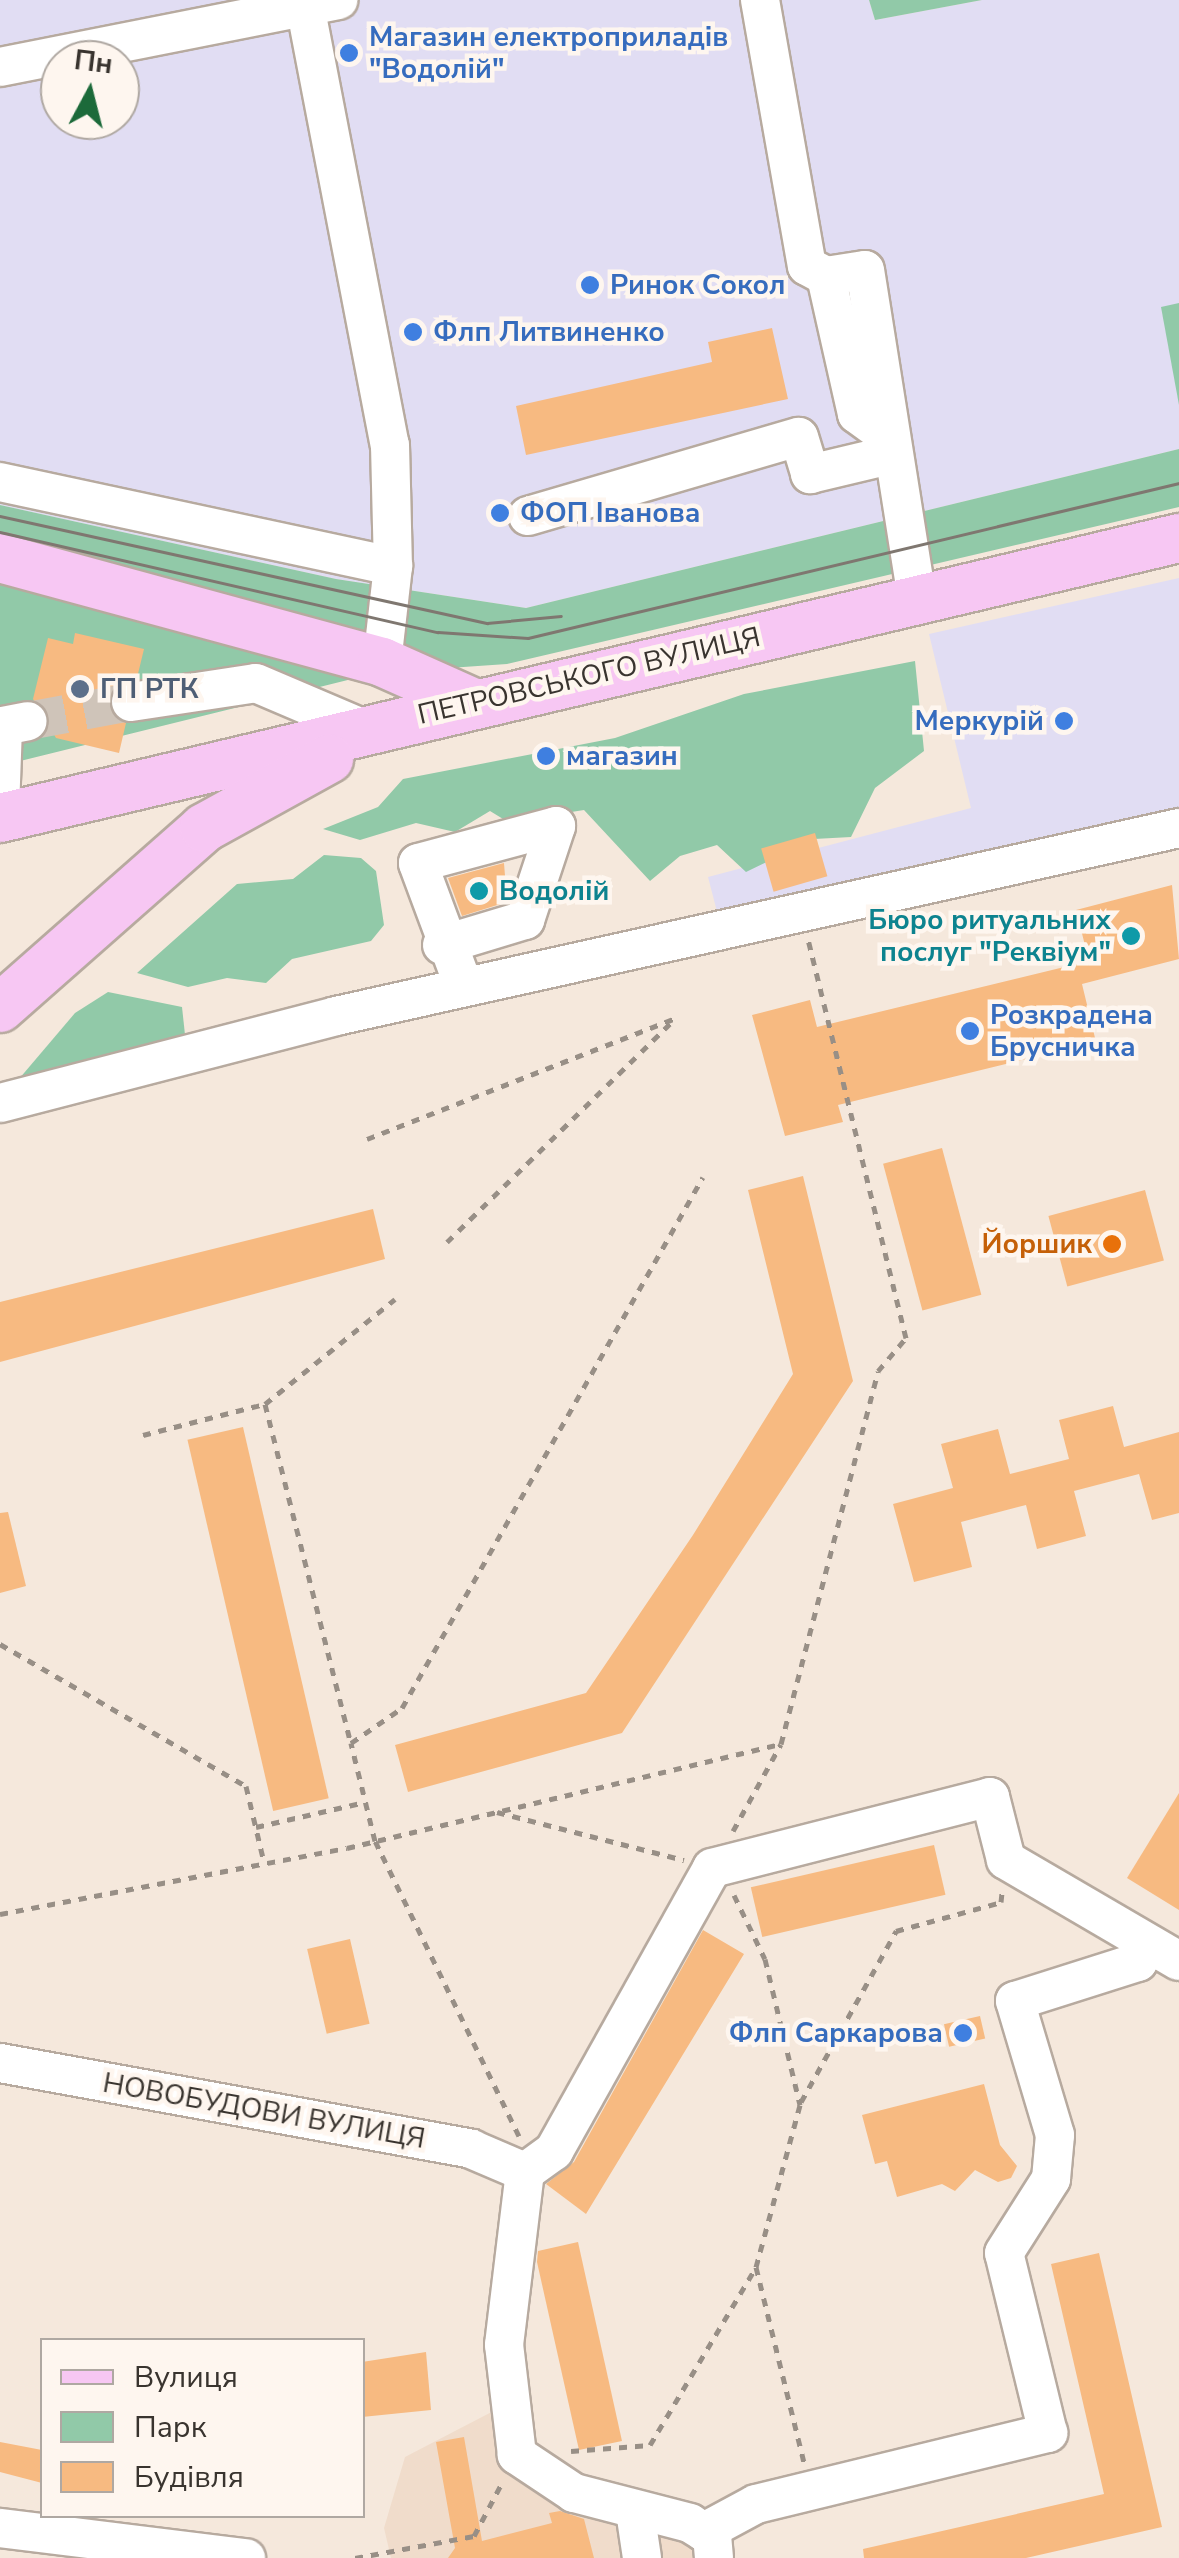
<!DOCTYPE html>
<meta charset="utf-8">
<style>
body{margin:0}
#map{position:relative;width:1179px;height:2558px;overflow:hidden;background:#f5e8dc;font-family:"Nunito Sans",sans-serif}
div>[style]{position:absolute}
.commercial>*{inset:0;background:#e1ddf3}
.built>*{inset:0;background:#f0dccb}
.green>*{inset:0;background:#91c9a8}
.building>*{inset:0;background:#f7ba81;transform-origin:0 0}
.minor-tunnel>*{height:38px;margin-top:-19px;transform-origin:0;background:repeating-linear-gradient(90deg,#cfc4b9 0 38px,transparent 0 57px)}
.path>*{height:5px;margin-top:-2.5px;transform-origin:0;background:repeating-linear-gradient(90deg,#988f86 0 8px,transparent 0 16px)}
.roads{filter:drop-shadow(2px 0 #b7aa9f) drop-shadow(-2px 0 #b7aa9f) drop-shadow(0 2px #b7aa9f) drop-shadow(0 -2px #b7aa9f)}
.minor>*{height:38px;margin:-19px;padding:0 19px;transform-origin:19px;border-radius:19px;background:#fff}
.major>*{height:48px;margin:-24px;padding:0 24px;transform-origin:24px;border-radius:24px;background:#f7c7f3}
.tram>*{height:2.5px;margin:-1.25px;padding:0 1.25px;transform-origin:1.25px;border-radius:1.25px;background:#7f7770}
.dots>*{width:28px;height:28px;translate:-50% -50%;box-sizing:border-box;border:5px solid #fef6ef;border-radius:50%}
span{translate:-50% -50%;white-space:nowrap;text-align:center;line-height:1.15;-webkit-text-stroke:9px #fef6ef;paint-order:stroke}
.shop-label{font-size:28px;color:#366cbe;font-weight:700}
.left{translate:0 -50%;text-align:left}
.right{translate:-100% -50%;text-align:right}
.street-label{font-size:28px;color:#39342f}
.service-label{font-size:28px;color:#4e5e75;font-weight:700}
.culture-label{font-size:28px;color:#0d838f;font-weight:700}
.food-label{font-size:28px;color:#c56008;font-weight:700}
.legend{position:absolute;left:40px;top:2338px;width:325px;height:180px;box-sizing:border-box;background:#fef6ef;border:2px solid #afa8a2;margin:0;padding:12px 18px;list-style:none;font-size:30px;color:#39342f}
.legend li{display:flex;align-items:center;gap:20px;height:50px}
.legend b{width:50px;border:2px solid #afa8a2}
.north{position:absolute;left:40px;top:40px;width:100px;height:100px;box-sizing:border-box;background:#fef6ef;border:2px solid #afa8a2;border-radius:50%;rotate:7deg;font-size:28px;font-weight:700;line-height:40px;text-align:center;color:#39342f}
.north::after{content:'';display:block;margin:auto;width:35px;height:45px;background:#1c6a3a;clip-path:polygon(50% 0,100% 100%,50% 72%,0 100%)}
</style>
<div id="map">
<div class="commercial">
<div style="clip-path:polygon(evenodd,0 0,869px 0,875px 20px,982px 0,1179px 0,1179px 449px,526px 608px,336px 579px,0 505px,0 0,60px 60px,120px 60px,120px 120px,60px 120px,60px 60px)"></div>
<div style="clip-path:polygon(1179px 578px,1179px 828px,721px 927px,708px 877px,971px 808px,929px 634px)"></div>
</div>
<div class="built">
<div style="clip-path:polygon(507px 2404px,517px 2455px,656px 2515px,714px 2558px,391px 2558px,384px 2528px,405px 2457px)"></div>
</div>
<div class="green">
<div style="clip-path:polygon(869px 0,982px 0,875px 20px)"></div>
<div style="clip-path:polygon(1179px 303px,1179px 405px,1161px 307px)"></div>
<div style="clip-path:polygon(1179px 449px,1179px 507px,507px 664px,376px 673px,0 766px,0 505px,336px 579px,526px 608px)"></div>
<div style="clip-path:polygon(915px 661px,924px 751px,875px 788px,851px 837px,814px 839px,746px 872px,717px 845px,680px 856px,650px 881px,584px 810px,508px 822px,490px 811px,455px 832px,416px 823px,360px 840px,323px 829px,378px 807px,403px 779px,615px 738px,744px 694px)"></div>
<div style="clip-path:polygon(324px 855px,361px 858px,376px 871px,384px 925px,371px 941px,292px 959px,266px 983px,227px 978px,188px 987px,137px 973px,237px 884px,293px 879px)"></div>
<div style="clip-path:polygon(108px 992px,182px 1007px,186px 1044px,13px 1086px,75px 1013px)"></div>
</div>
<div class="building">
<div style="clip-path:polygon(772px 328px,788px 399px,526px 455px,516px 406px,712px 362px,708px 342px)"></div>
<div style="clip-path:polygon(75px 633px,144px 649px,137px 678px,110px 695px,113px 715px,126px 723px,119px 753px,56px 738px,33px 699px,48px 638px,73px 644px)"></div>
<div style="left:815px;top:833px;width:45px;height:56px;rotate:74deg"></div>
<div style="clip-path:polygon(504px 863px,507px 902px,462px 916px,448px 878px)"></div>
<div style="clip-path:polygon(1172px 885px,1179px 959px,1082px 984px,1096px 1042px,838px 1105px,843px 1122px,785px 1136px,752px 1015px,810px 1000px,817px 1027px,1089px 961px,1076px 910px)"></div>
<div style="left:942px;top:1148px;width:152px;height:61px;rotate:75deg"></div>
<div style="clip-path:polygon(803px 1176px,853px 1381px,622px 1733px,408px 1792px,395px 1745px,586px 1693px,693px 1535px,793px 1374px,748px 1190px)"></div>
<div style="left:1145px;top:1190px;width:73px;height:100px;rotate:75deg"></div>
<div style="clip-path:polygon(373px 1209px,385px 1259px,0 1362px,0 1302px)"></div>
<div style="clip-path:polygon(1113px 1406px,1124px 1447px,1179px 1432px,1179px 1513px,1152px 1520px,1139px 1474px,1074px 1491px,1086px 1536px,1037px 1549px,1026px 1505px,961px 1522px,972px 1567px,914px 1582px,893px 1504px,953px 1488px,941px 1444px,998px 1429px,1010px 1474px,1069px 1459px,1059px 1420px)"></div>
<div style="left:243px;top:1427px;width:381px;height:57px;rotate:77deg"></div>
<div style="clip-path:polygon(8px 1512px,26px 1586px,0 1593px,0 1513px)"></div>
<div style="clip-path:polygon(1179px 1793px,1179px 1910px,1127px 1878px)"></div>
<div style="left:934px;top:1845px;width:51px;height:188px;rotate:77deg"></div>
<div style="clip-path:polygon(703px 1930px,744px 1954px,586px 2214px,546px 2184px,574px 2162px)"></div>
<div style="left:350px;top:1939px;width:87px;height:44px;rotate:77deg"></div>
<div style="left:980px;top:2016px;width:23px;height:37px;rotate:77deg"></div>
<div style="clip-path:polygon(984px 2084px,1000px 2145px,1017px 2166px,1011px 2178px,998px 2182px,975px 2170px,955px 2191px,942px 2184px,897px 2197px,887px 2161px,875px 2164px,862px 2115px)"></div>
<div style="clip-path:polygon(578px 2242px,622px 2441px,579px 2450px,537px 2262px,538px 2251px)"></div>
<div style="clip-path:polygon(1099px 2253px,1162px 2527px,1026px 2558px,864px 2558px,863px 2549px,1104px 2494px,1051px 2264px)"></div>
<div style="clip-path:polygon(426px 2352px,431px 2410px,362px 2417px,362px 2362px)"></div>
<div style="clip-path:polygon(464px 2437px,482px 2541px,552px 2523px,549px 2513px,560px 2511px,584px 2519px,594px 2558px,448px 2558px,455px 2548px,436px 2442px)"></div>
<div style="clip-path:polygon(0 2442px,42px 2450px,42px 2483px,0 2472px)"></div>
</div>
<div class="minor-tunnel">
<div style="left:28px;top:721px;width:105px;rotate:-10.5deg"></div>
</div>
<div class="path">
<div style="left:367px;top:1139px;width:332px;rotate:-21.4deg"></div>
<div style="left:447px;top:1242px;width:318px;rotate:-44.4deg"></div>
<div style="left:265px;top:1404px;width:350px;rotate:75.8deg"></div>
<div style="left:143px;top:1435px;width:126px;rotate:-14.3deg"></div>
<div style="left:265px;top:1404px;width:167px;rotate:-38.9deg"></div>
<div style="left:0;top:1644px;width:284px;rotate:30deg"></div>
<div style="left:246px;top:1786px;width:78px;rotate:76.7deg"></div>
<div style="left:497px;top:1812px;width:193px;rotate:14.4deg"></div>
<div style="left:256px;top:1827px;width:112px;rotate:-12.9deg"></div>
<div style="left:733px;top:1831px;width:99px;rotate:-61.1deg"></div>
<div style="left:781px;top:1744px;width:385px;rotate:-75.4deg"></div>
<div style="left:878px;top:1371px;width:43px;rotate:-49.7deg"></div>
<div style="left:906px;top:1338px;width:410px;rotate:-103.8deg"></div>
<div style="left:734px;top:1895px;width:71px;rotate:64.2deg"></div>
<div style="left:765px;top:1959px;width:150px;rotate:76.5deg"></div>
<div style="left:800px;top:2105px;width:168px;rotate:105.2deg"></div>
<div style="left:756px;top:2267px;width:201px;rotate:76.2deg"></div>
<div style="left:0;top:1914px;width:353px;rotate:-10.8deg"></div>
<div style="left:347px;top:1848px;width:446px;rotate:-13.5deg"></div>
<div style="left:801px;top:2102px;width:196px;rotate:-60.9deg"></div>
<div style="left:896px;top:1931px;width:109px;rotate:-15.4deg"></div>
<div style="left:1001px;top:1902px;width:10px;rotate:-84deg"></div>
<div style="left:519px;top:2136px;width:328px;rotate:-116deg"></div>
<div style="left:375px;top:1841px;width:101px;rotate:-103.8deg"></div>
<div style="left:351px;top:1743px;width:62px;rotate:-34.5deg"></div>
<div style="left:402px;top:1708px;width:610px;rotate:-60.45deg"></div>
<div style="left:571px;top:2451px;width:79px;rotate:-4.3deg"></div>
<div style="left:650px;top:2445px;width:207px;rotate:-59.2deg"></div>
<div style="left:355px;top:2558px;width:121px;rotate:-10.5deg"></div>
<div style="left:474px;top:2536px;width:60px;rotate:-62.2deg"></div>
</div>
<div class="roads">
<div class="minor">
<div style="left:304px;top:0;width:453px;rotate:79.1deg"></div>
<div style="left:390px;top:445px;width:121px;rotate:88.6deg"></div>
<div style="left:760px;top:0;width:270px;rotate:80deg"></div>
<div style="left:807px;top:266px;width:21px;rotate:28deg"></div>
<div style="left:0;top:67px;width:345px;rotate:-11.2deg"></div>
<div style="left:887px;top:436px;width:37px;rotate:-144deg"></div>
<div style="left:857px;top:414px;width:141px;rotate:-102.7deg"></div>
<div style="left:826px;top:276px;width:39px;rotate:-9deg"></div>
<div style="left:865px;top:270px;width:332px;rotate:81deg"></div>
<div style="left:0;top:482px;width:402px;rotate:12.1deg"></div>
<div style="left:393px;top:566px;width:97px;rotate:96.5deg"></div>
<div style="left:528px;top:516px;width:282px;rotate:-16.3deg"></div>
<div style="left:799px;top:437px;width:39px;rotate:73deg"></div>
<div style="left:810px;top:474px;width:82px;rotate:-13.4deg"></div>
<div style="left:131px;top:702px;width:126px;rotate:-8.6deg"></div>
<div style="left:256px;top:683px;width:120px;rotate:23.1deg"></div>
<div style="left:0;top:809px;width:83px;rotate:-87.9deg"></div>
<div style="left:3px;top:726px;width:25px;rotate:-11deg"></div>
<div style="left:442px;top:945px;width:87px;rotate:-16.8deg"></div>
<div style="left:525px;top:920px;width:99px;rotate:-71.7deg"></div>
<div style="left:464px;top:987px;width:132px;rotate:-110.4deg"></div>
<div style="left:418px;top:863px;width:143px;rotate:-15deg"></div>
<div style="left:0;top:1103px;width:347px;rotate:-14.5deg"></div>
<div style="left:336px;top:1016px;width:864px;rotate:-12.57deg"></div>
<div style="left:0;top:2063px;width:479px;rotate:10.3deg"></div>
<div style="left:471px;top:2149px;width:59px;rotate:23.1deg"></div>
<div style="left:635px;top:2511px;width:48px;rotate:81.5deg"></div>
<div style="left:0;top:2528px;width:248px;rotate:7deg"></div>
<div style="left:704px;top:2532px;width:59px;rotate:-28.3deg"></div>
<div style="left:756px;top:2504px;width:301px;rotate:-13.7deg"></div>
<div style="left:1048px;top:2433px;width:185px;rotate:-103.7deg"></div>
<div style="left:1004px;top:2253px;width:88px;rotate:-57.6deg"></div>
<div style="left:1051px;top:2179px;width:44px;rotate:-84.8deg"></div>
<div style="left:1055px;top:2135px;width:140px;rotate:-106.6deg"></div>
<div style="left:1015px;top:2001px;width:129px;rotate:-17.6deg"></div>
<div style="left:1138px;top:1962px;width:20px;rotate:-60deg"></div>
<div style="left:714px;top:2558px;width:21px;rotate:-95deg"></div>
<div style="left:712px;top:2537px;width:26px;rotate:-148deg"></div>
<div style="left:690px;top:2523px;width:120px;rotate:-165.5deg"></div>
<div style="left:574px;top:2493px;width:69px;rotate:-146.3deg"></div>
<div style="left:517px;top:2455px;width:111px;rotate:-96.7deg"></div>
<div style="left:504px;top:2345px;width:174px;rotate:-83.1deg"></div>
<div style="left:525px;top:2172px;width:36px;rotate:-36deg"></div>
<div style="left:554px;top:2151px;width:324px;rotate:-60.8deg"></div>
<div style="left:712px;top:1868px;width:287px;rotate:-14.3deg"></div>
<div style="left:990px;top:1797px;width:65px;rotate:75.7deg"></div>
<div style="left:1006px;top:1860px;width:200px;rotate:30.3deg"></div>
</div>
<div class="major">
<div style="left:0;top:558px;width:396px;rotate:15.2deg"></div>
<div style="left:382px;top:662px;width:98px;rotate:24deg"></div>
<div style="left:0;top:818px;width:1212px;rotate:-13.36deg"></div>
<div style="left:0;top:1008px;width:272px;rotate:-41.4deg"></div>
<div style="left:204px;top:828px;width:143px;rotate:-28.9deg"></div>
</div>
</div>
<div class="tram">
<div style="left:0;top:516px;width:499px;rotate:12.4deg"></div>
<div style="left:487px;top:623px;width:74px;rotate:-5.4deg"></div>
<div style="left:0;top:532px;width:449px;rotate:12.9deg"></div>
<div style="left:438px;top:632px;width:90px;rotate:3.8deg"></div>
<div style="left:528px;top:638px;width:669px;rotate:-13.39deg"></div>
</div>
<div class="dots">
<div style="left:349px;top:53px;background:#3f7fe0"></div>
<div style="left:590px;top:285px;background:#3f7fe0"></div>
<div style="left:413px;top:332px;background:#3f7fe0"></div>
<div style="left:500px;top:513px;background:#3f7fe0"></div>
<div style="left:80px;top:689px;background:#5c6f8a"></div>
<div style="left:1064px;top:721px;background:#3f7fe0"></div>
<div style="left:546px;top:756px;background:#3f7fe0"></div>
<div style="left:479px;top:891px;background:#0f9aa8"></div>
<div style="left:1131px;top:936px;background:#0f9aa8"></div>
<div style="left:970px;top:1031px;background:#3f7fe0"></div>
<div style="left:1112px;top:1244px;background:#e8710a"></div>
<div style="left:963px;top:2033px;background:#3f7fe0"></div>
</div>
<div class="shop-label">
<span class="left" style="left:369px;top:53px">Магазин електроприладів<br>"Водолій"</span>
<span class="left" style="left:610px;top:285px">Ринок Сокол</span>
<span class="left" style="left:433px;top:332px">Флп Литвиненко</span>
<span class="left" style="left:520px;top:513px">ФОП Іванова</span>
<span class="right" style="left:1044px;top:721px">Меркурій</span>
<span class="left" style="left:566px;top:756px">магазин</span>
<span class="left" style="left:990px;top:1031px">Розкрадена<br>Брусничка</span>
<span class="right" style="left:943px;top:2033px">Флп Саркарова</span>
</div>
<div class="street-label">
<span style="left:589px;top:676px;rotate:-13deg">ПЕТРОВСЬКОГО ВУЛИЦЯ</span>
<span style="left:264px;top:2111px;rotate:10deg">НОВОБУДОВИ ВУЛИЦЯ</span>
</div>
<div class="service-label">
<span class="left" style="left:100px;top:689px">ГП РТК</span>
</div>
<div class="culture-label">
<span class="left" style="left:499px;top:891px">Водолій</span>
<span class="right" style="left:1111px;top:936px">Бюро ритуальних<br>послуг "Реквіум"</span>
</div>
<div class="food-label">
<span class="right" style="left:1092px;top:1244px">Йоршик</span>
</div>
<ul class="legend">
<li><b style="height:12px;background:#f7c7f3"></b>Вулиця</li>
<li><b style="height:28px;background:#91c9a8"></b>Парк</li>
<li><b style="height:28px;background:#f7ba81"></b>Будівля</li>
</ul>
<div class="north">Пн</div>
</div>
